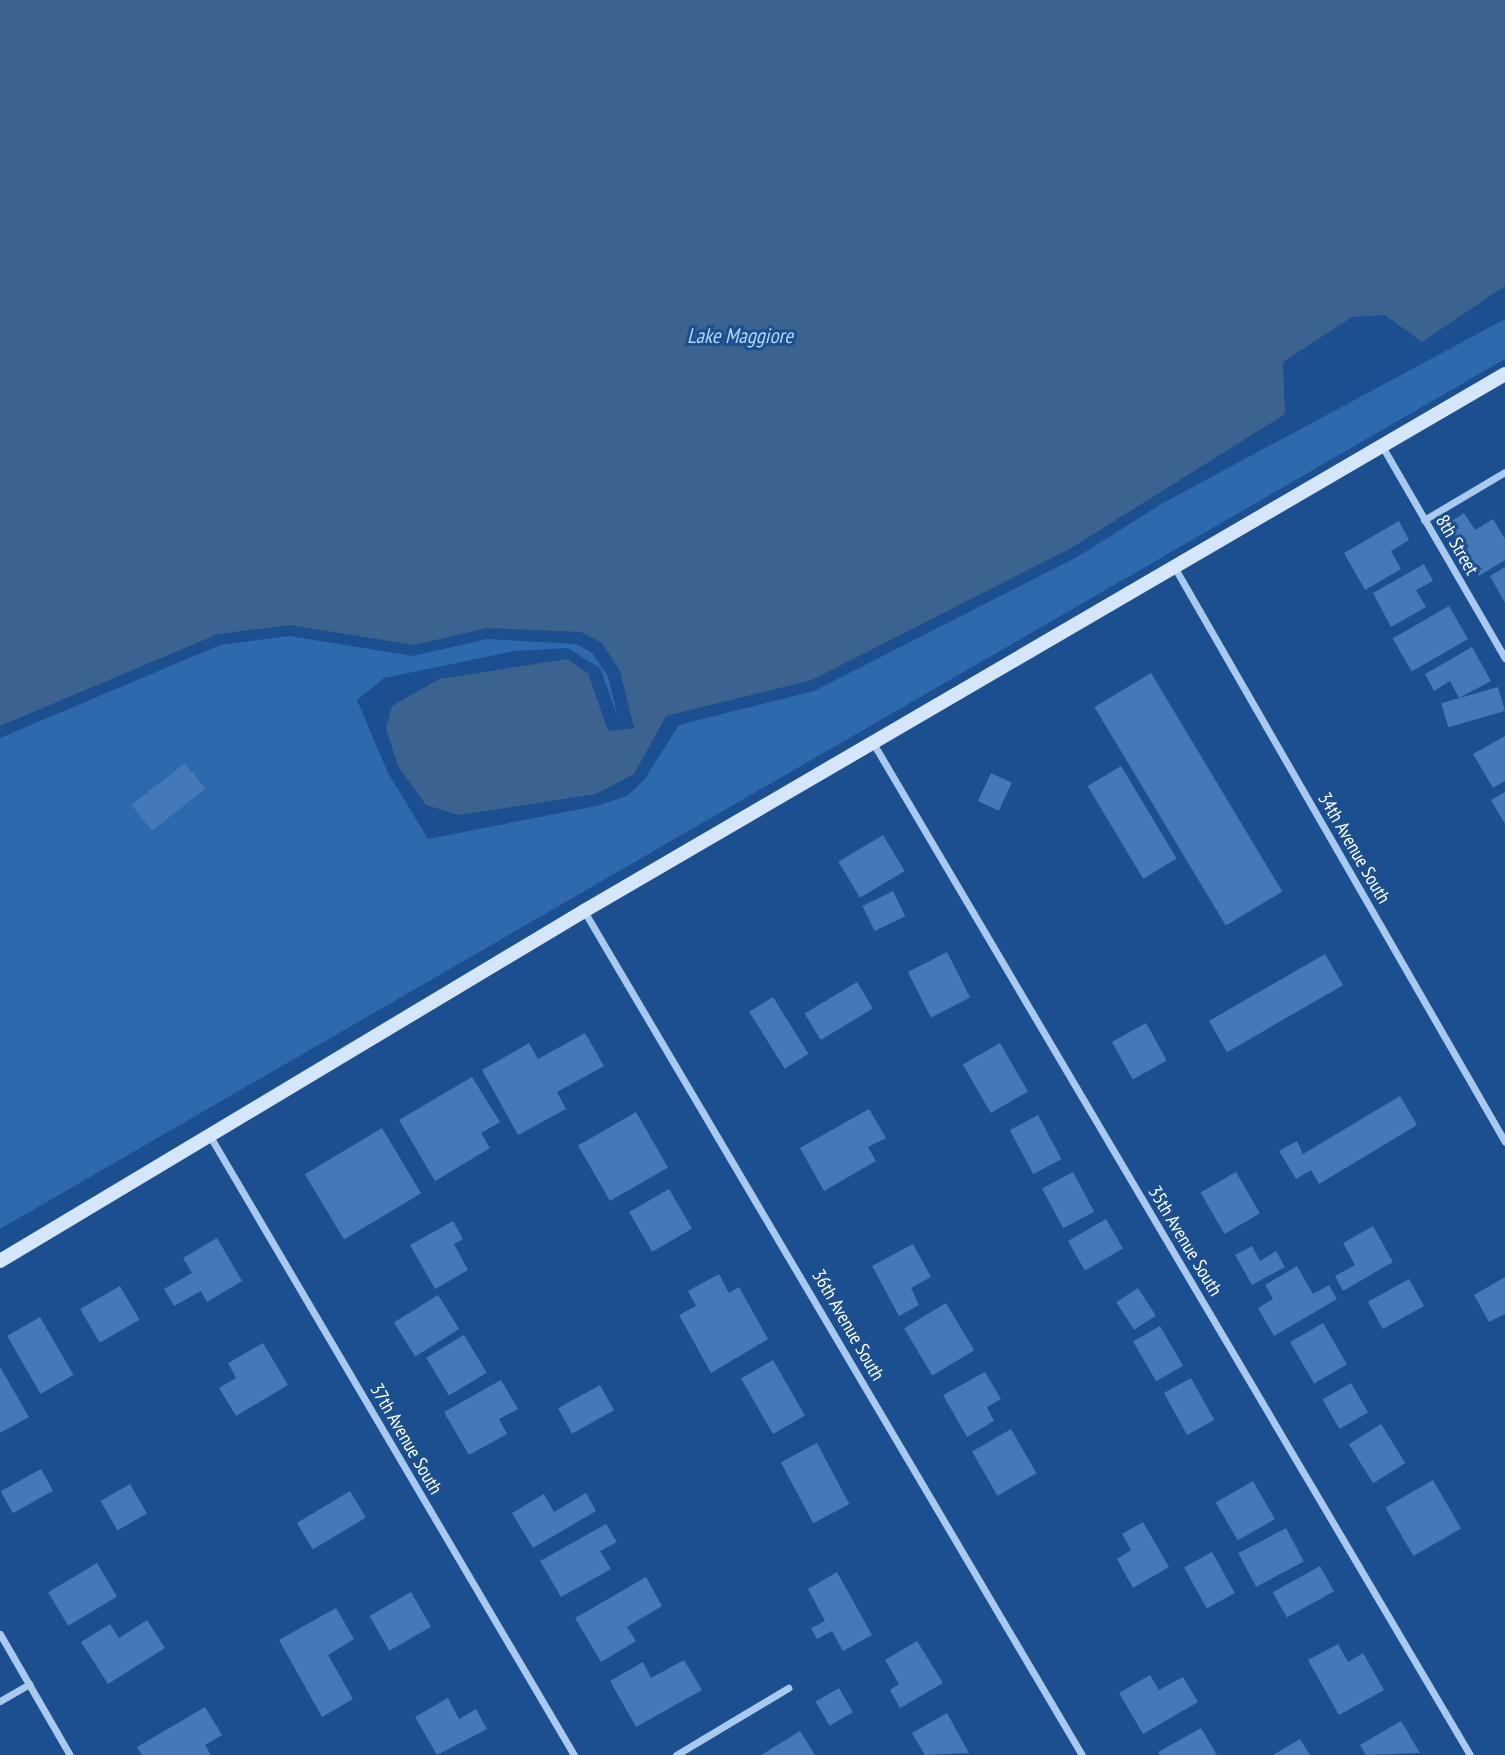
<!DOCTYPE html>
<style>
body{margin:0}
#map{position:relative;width:1505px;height:1755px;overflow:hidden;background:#1b4f8f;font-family:"PT Sans Narrow",sans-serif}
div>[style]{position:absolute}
.green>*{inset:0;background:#2e69ad}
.water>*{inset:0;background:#3c6290}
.building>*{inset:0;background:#4478b7;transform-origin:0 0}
.minor>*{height:7px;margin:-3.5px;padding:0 3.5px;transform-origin:3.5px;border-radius:3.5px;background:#a9c9ee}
.secondary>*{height:14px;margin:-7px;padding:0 7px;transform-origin:7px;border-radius:7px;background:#d6e6fa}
span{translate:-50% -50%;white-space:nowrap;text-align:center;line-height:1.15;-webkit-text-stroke:6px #1b4f8f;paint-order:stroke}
.street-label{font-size:19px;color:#fff}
.water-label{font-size:21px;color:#b5d3f5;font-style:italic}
</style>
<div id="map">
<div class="green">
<div style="clip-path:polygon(1505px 319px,1505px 359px,0 1229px,0 738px,220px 645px,289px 636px,413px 656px,487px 639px,576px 644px,592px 653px,608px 676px,618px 718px,600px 668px,567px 648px,515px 651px,384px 678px,357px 700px,388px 773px,428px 839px,596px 806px,627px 796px,644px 780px,679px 725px,814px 691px,1077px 557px,1163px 503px)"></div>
</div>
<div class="water">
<div style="clip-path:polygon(0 0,1505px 0,1505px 286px,1422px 342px,1385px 315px,1352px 317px,1283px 362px,1285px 414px,1073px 547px,812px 680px,666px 716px,634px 774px,596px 794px,459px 815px,426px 805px,398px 766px,386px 728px,392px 706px,439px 679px,567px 659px,588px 673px,608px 731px,634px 728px,620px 671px,602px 643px,581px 632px,487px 628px,414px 645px,290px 625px,218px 634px,0 726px)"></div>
</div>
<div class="building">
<div style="clip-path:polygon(1464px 513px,1475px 530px,1493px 519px,1505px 539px,1505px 560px,1479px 576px,1447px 524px)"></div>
<div style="clip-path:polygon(1399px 521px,1409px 540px,1391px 551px,1401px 569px,1365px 590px,1344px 553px)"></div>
<div style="clip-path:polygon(1424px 564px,1433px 581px,1416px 590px,1426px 607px,1391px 627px,1373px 593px)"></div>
<div style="clip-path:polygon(1505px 567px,1505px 603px,1490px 576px)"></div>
<div style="left:1449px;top:606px;width:38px;height:65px;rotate:60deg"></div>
<div style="clip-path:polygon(1472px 647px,1491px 681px,1459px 698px,1450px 681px,1434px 691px,1425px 674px)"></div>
<div style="left:1151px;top:673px;width:255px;height:66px;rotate:59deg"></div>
<div style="left:1498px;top:687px;width:25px;height:59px;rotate:74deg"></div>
<div style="clip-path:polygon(1505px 736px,1505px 781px,1493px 788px,1473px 754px)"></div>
<div style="left:185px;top:763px;width:33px;height:68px;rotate:52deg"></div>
<div style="left:1121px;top:766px;width:108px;height:39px;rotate:59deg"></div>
<div style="left:991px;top:773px;width:23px;height:31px;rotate:25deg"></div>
<div style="clip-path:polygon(1505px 792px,1505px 824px,1491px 800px)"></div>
<div style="left:883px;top:835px;width:42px;height:52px;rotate:59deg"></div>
<div style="left:893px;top:891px;width:28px;height:34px;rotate:64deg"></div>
<div style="left:947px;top:952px;width:51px;height:44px;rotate:63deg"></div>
<div style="left:1325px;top:954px;width:36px;height:134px;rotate:60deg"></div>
<div style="left:857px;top:982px;width:31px;height:61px;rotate:59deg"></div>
<div style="left:773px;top:997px;width:67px;height:28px;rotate:58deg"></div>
<div style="left:1146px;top:1023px;width:43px;height:39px;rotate:61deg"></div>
<div style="clip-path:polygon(585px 1033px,604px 1066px,557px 1092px,566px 1109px,518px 1135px,482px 1070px,529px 1043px,538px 1059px)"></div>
<div style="left:1000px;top:1043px;width:56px;height:43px;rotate:60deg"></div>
<div style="clip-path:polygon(472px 1077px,500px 1122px,481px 1133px,490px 1148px,435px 1181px,399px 1120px)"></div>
<div style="clip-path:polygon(1400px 1096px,1417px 1125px,1319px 1184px,1311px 1170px,1296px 1179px,1279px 1151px,1297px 1141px,1303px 1154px)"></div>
<div style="clip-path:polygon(869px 1109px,886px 1138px,868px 1147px,876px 1161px,824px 1191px,800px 1148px)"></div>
<div style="left:636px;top:1112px;width:64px;height:67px;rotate:60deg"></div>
<div style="left:1038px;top:1115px;width:50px;height:32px;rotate:62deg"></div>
<div style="left:382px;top:1128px;width:76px;height:90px;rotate:59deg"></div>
<div style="left:1073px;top:1172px;width:45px;height:35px;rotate:62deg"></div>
<div style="left:1236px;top:1172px;width:48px;height:41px;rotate:60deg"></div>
<div style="left:669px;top:1189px;width:46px;height:46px;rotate:60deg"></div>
<div style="left:1106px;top:1219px;width:34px;height:44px;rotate:60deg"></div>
<div style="clip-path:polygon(453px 1221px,463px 1239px,454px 1244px,468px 1270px,435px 1289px,410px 1245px)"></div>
<div style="clip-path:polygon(1373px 1226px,1393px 1262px,1343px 1291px,1335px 1276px,1355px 1265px,1343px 1243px)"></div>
<div style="clip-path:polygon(217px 1238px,242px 1281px,207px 1302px,201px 1291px,174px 1306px,164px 1289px,192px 1273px,183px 1258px)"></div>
<div style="clip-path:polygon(913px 1244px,931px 1277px,911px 1288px,919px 1305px,899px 1316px,872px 1266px)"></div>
<div style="clip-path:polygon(1252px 1246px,1260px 1261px,1276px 1251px,1285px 1267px,1252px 1285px,1235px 1255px)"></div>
<div style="clip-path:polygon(1297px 1266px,1313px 1294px,1329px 1285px,1337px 1299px,1274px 1336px,1258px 1308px,1273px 1299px,1265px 1285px)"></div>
<div style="clip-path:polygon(719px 1274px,729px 1293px,739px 1287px,768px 1339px,711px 1373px,679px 1315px,696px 1306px,688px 1291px)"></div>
<div style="clip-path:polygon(1505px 1277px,1505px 1314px,1489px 1322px,1474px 1295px)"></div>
<div style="left:1409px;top:1279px;width:31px;height:47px;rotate:61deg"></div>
<div style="left:120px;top:1286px;width:39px;height:46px;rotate:60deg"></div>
<div style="left:1138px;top:1288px;width:33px;height:26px;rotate:57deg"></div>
<div style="left:438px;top:1295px;width:40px;height:52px;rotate:58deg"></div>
<div style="left:946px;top:1303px;width:55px;height:49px;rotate:59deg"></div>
<div style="left:40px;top:1317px;width:67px;height:38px;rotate:60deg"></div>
<div style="left:1323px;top:1323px;width:48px;height:38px;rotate:60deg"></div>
<div style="left:1160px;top:1326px;width:46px;height:31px;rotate:60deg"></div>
<div style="left:464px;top:1335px;width:44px;height:44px;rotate:59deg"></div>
<div style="clip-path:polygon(263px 1343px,288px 1385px,236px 1416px,219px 1388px,236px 1378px,228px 1363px)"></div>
<div style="left:773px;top:1360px;width:64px;height:37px;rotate:60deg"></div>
<div style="clip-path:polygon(0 1367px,29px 1417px,0 1433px)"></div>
<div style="clip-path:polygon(985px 1372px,1001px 1399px,987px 1407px,994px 1421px,967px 1437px,943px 1395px)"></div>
<div style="left:1191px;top:1378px;width:48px;height:31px;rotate:61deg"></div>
<div style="clip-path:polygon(501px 1380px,518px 1409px,499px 1419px,507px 1434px,469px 1455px,444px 1412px)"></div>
<div style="left:1351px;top:1383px;width:34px;height:33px;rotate:60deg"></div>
<div style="left:600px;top:1385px;width:29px;height:48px;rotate:61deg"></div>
<div style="left:1381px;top:1424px;width:46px;height:38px;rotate:58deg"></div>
<div style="left:1011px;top:1429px;width:51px;height:45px;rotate:60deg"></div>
<div style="left:817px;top:1443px;width:69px;height:41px;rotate:62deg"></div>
<div style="left:41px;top:1469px;width:25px;height:46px;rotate:61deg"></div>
<div style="left:1433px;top:1480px;width:56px;height:55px;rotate:60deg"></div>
<div style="left:1253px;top:1481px;width:44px;height:43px;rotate:60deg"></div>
<div style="left:130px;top:1484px;width:34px;height:34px;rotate:60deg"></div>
<div style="left:350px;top:1491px;width:31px;height:62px;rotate:59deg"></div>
<div style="clip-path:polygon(586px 1493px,596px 1511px,533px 1548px,512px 1513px,544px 1494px,554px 1512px)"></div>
<div style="clip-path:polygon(1143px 1522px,1169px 1567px,1133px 1588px,1117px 1559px,1131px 1550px,1122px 1534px)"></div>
<div style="clip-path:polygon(606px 1524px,617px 1542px,600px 1551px,611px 1569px,561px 1597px,540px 1561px)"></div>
<div style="left:1286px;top:1528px;width:38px;height:54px;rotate:62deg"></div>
<div style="left:1212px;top:1552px;width:47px;height:32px;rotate:61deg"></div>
<div style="left:97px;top:1563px;width:39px;height:57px;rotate:59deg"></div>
<div style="left:1320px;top:1566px;width:29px;height:54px;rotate:61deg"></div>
<div style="clip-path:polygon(837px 1572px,872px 1635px,843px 1651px,832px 1631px,817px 1639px,811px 1628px,825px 1621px,808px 1589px)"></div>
<div style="clip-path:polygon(646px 1577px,662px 1606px,627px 1627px,636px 1641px,601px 1662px,575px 1618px)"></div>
<div style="left:411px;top:1592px;width:40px;height:48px;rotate:60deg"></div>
<div style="clip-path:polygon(336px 1608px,354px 1639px,328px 1655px,353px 1699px,322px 1717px,279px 1640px)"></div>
<div style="clip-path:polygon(147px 1620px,165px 1648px,108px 1684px,81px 1642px,110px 1624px,119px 1638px)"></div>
<div style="clip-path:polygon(917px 1641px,943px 1683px,900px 1708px,890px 1690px,899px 1684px,885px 1660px)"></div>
<div style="clip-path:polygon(1338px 1644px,1348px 1662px,1363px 1653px,1384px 1690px,1339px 1715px,1308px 1660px)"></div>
<div style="clip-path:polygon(684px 1660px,702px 1690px,636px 1727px,610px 1681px,643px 1662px,651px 1678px)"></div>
<div style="clip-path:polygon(1150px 1675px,1159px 1690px,1183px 1677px,1198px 1702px,1143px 1734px,1119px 1693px)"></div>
<div style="left:839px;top:1688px;width:28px;height:27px;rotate:60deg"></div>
<div style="clip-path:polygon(448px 1698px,459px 1719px,476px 1709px,487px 1729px,437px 1755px,415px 1717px)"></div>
<div style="clip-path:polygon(205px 1707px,222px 1735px,205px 1745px,211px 1755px,142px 1755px,137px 1747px)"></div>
<div style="clip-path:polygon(947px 1713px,969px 1753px,925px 1755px,912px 1733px)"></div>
<div style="clip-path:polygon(1401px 1721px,1420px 1753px,1366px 1755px,1360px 1745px)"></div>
<div style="clip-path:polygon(1201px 1728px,1217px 1755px,1160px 1755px,1158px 1752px)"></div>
<div style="clip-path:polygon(800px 1731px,815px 1755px,761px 1755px)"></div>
<div style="clip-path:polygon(1300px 1739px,1310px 1755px,1273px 1755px)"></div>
</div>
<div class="minor">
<div style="left:1382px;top:446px;width:245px;rotate:59.9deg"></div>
<div style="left:1424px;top:520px;width:94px;rotate:-30.7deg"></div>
<div style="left:1176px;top:570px;width:660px;rotate:60.09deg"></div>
<div style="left:873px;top:743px;width:1175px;rotate:59.46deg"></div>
<div style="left:584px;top:911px;width:980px;rotate:59.46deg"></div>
<div style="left:211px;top:1138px;width:716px;rotate:59.53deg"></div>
<div style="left:0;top:1634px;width:140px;rotate:60deg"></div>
<div style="left:0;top:1701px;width:34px;rotate:-30deg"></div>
<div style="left:676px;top:1755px;width:131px;rotate:-30.9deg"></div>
</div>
<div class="secondary">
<div style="left:0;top:1261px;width:681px;rotate:-30.93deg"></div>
<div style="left:584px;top:911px;width:1066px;rotate:-30.24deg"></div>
</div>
<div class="street-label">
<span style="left:1457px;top:545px;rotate:60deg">8th Street</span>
<span style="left:1354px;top:848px;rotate:60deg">34th Avenue South</span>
<span style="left:1185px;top:1241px;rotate:59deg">35th Avenue South</span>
<span style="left:848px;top:1325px;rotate:60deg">36th Avenue South</span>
<span style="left:406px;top:1439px;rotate:60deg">37th Avenue South</span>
</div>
<div class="water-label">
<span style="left:740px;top:336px">Lake Maggiore</span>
</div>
</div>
